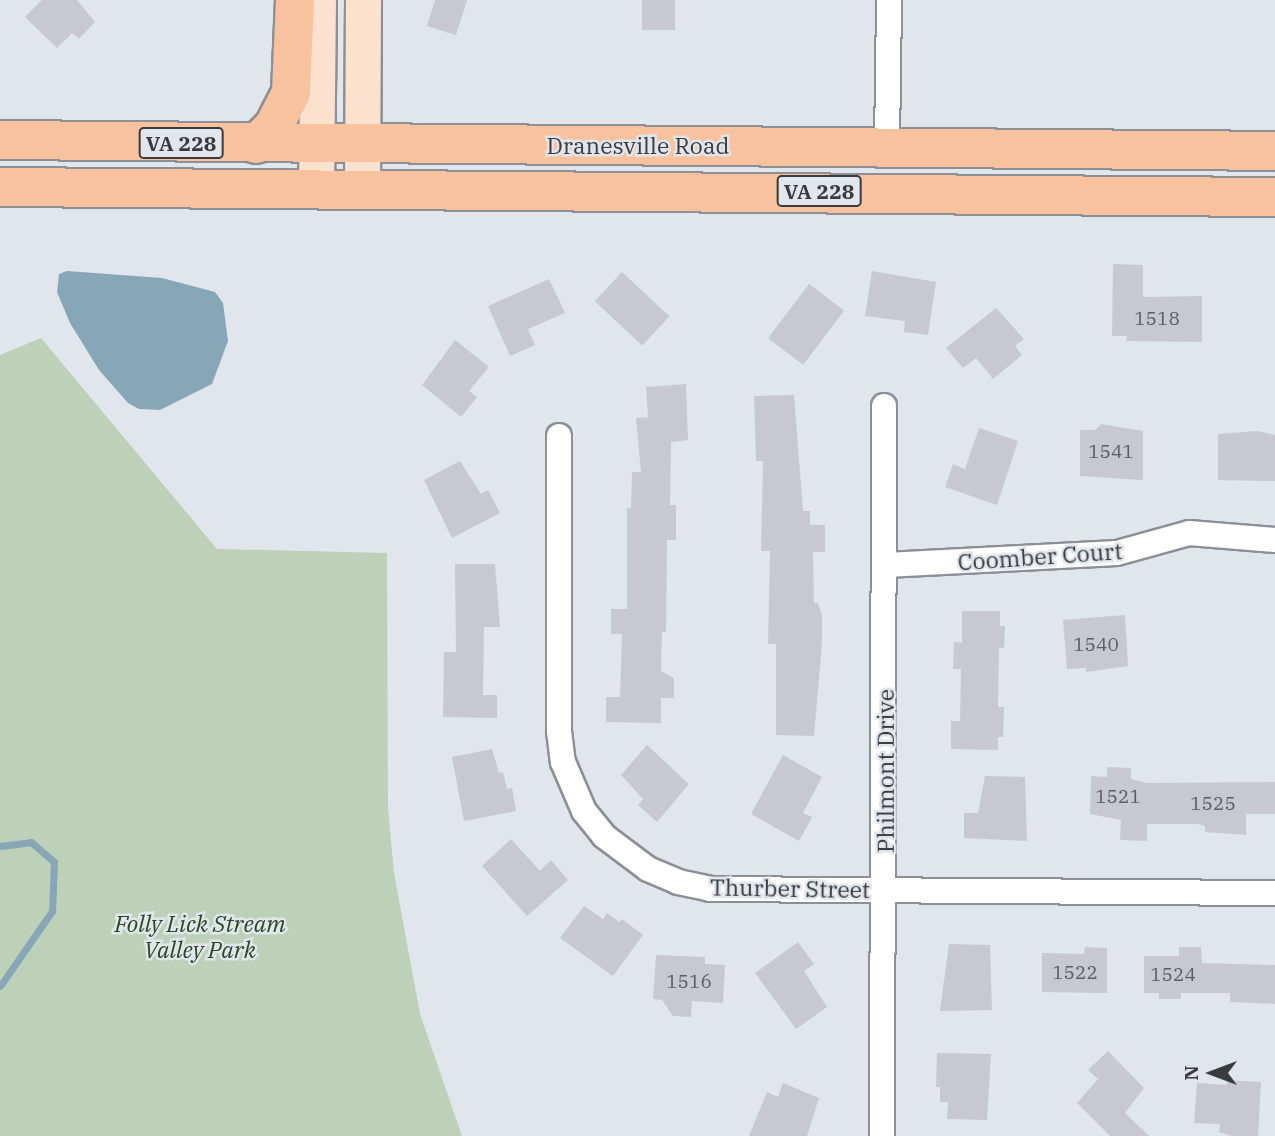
<!DOCTYPE html>
<style>
body{margin:0}
#map{position:relative;width:1275px;height:1136px;overflow:hidden;background:#e1e5ec;font-family:"IBM Plex Serif",serif}
div>[style]{position:absolute}
.green>*{inset:0;background:#bdd0b8}
.water>*{inset:0;background:#87a6b7}
.stream>*{height:7px;margin:-3.5px;padding:0 3.5px;transform-origin:3.5px;border-radius:3.5px;background:#87a6b7}
.building>*{inset:0;background:#c8c8d0;transform-origin:0 0}
.roads{filter:drop-shadow(2px 0 #8c9096) drop-shadow(-2px 0 #8c9096) drop-shadow(0 2px #8c9096) drop-shadow(0 -2px #8c9096)}
.street>*{height:24px;margin:-12px;padding:0 12px;transform-origin:12px;border-radius:12px;background:#fff}
.secondary>*{height:35px;margin:-17.5px;padding:0 17.5px;transform-origin:17.5px;border-radius:17.5px;background:#fce1ce}
.primary>*{height:38px;margin:-19px;padding:0 19px;transform-origin:19px;border-radius:19px;background:#f9c29e}
span{translate:-50% -50%;white-space:nowrap;text-align:center;line-height:1.15;-webkit-text-stroke:5px #e1e5ec;paint-order:stroke}
.number-label{font-size:19px;color:#5c5e61}
.number-label span{-webkit-text-stroke-width:0}
.shield-label span{padding:2px 5px;background:#e1e5ec;border:2px solid;border-radius:5px;-webkit-text-stroke-width:0}
.shield-label{font-size:21px;color:#383a3c;font-weight:700}
.street-label{font-size:23px;color:#383a3c}
.park-label{font-size:23px;color:#2a4720;font-style:italic}
.north{position:absolute;left:1177px;top:1038px;width:70px;height:70px;-webkit-text-stroke:5px #e1e5ec;paint-order:stroke;rotate:270deg;font-size:19px;font-weight:700;line-height:28px;text-align:center;color:#383a3c}
.north::after{content:'';display:block;margin:auto;width:24px;height:32px;background:#383a3c;clip-path:polygon(50% 0,100% 100%,50% 72%,0 100%)}
</style>
<div id="map">
<div class="green">
<div style="clip-path:polygon(41px 338px,217px 549px,387px 553px,388px 808px,394px 873px,420px 1014px,462px 1136px,0 1136px,0 355px)"></div>
</div>
<div class="water">
<div style="clip-path:polygon(67px 271px,162px 278px,215px 292px,223px 303px,228px 341px,212px 384px,160px 410px,139px 409px,128px 403px,99px 370px,70px 323px,57px 292px,59px 274px)"></div>
</div>
<div class="stream">
<div style="left:0;top:846px;width:31px;rotate:-7deg"></div>
<div style="left:31px;top:842px;width:30px;rotate:41deg"></div>
<div style="left:54px;top:862px;width:49px;rotate:92.3deg"></div>
<div style="left:52px;top:911px;width:91px;rotate:124.7deg"></div>
</div>
<div class="building">
<div style="clip-path:polygon(42px 0,77px 0,95px 22px,79px 39px,72px 33px,57px 48px,25px 17px)"></div>
<div style="clip-path:polygon(435px 0,467px 0,456px 35px,427px 26px)"></div>
<div style="left:642px;top:0;width:33px;height:30px"></div>
<div style="clip-path:polygon(1113px 264px,1143px 265px,1143px 297px,1202px 296px,1202px 342px,1126px 341px,1127px 336px,1112px 336px)"></div>
<div style="clip-path:polygon(872px 271px,936px 282px,928px 335px,904px 332px,905px 321px,865px 316px)"></div>
<div style="left:622px;top:272px;width:65px;height:40px;rotate:43deg"></div>
<div style="clip-path:polygon(549px 279px,565px 313px,528px 329px,535px 345px,510px 356px,488px 306px)"></div>
<div style="left:809px;top:284px;width:44px;height:68px;rotate:37deg"></div>
<div style="clip-path:polygon(996px 308px,1024px 339px,1015px 346px,1022px 355px,993px 379px,976px 358px,963px 368px,946px 348px)"></div>
<div style="clip-path:polygon(455px 340px,489px 367px,469px 391px,477px 397px,461px 417px,422px 385px)"></div>
<div style="clip-path:polygon(686px 384px,688px 440px,671px 442px,670px 505px,676px 505px,676px 540px,667px 540px,666px 632px,662px 632px,661px 671px,674px 678px,674px 698px,661px 698px,661px 723px,606px 722px,606px 697px,620px 697px,622px 634px,611px 634px,611px 609px,627px 609px,627px 508px,631px 508px,632px 472px,641px 472px,636px 418px,648px 417px,646px 387px)"></div>
<div style="clip-path:polygon(794px 395px,803px 511px,810px 511px,810px 525px,825px 525px,825px 552px,813px 552px,814px 603px,818px 603px,822px 616px,822px 643px,814px 736px,776px 735px,776px 644px,768px 644px,770px 551px,761px 551px,763px 461px,756px 461px,754px 396px)"></div>
<div style="clip-path:polygon(1101px 424px,1143px 431px,1143px 480px,1080px 476px,1080px 430px,1095px 430px)"></div>
<div style="clip-path:polygon(979px 428px,1018px 441px,997px 505px,945px 487px,953px 464px,965px 469px)"></div>
<div style="clip-path:polygon(1257px 431px,1275px 435px,1275px 481px,1218px 480px,1218px 434px)"></div>
<div style="clip-path:polygon(460px 461px,481px 494px,488px 490px,500px 513px,452px 538px,424px 480px)"></div>
<div style="clip-path:polygon(455px 564px,495px 564px,500px 627px,484px 627px,483px 695px,497px 695px,497px 718px,443px 717px,444px 652px,456px 652px)"></div>
<div style="clip-path:polygon(962px 611px,1000px 611px,1000px 626px,1005px 626px,1004px 648px,999px 648px,998px 707px,1004px 707px,1003px 737px,998px 737px,998px 750px,951px 749px,951px 721px,960px 721px,961px 669px,953px 669px,954px 642px,962px 643px)"></div>
<div style="clip-path:polygon(1125px 615px,1128px 666px,1086px 672px,1086px 668px,1067px 669px,1063px 620px)"></div>
<div style="clip-path:polygon(647px 745px,689px 784px,657px 822px,638px 805px,643px 799px,621px 775px)"></div>
<div style="clip-path:polygon(492px 749px,499px 773px,503px 772px,507px 789px,512px 788px,516px 811px,464px 821px,452px 757px)"></div>
<div style="clip-path:polygon(783px 755px,822px 777px,803px 813px,812px 817px,799px 841px,751px 814px)"></div>
<div style="clip-path:polygon(1107px 767px,1131px 768px,1131px 779px,1147px 783px,1275px 782px,1275px 814px,1246px 814px,1246px 835px,1205px 832px,1205px 826px,1197px 824px,1147px 824px,1147px 841px,1120px 840px,1121px 820px,1090px 814px,1091px 776px,1107px 777px)"></div>
<div style="clip-path:polygon(985px 776px,1025px 777px,1027px 841px,964px 838px,964px 813px,978px 813px)"></div>
<div style="clip-path:polygon(511px 839px,540px 871px,551px 860px,568px 880px,527px 916px,482px 866px)"></div>
<div style="clip-path:polygon(584px 906px,603px 919px,607px 913px,619px 922px,622px 919px,643px 935px,613px 976px,560px 938px)"></div>
<div style="clip-path:polygon(798px 942px,814px 964px,804px 971px,827px 1007px,796px 1029px,755px 973px)"></div>
<div style="clip-path:polygon(949px 944px,990px 945px,992px 1010px,940px 1011px)"></div>
<div style="clip-path:polygon(1085px 947px,1107px 948px,1107px 993px,1042px 992px,1042px 953px,1084px 954px)"></div>
<div style="clip-path:polygon(1179px 947px,1201px 947px,1202px 963px,1275px 965px,1275px 1004px,1230px 1002px,1230px 993px,1181px 993px,1181px 999px,1159px 999px,1159px 993px,1144px 993px,1144px 956px,1179px 956px)"></div>
<div style="clip-path:polygon(656px 955px,705px 957px,705px 964px,725px 965px,723px 1003px,692px 1001px,691px 1017px,673px 1016px,662px 1000px,653px 999px)"></div>
<div style="clip-path:polygon(1108px 1051px,1144px 1088px,1125px 1113px,1149px 1136px,1110px 1136px,1077px 1103px,1098px 1079px,1088px 1070px)"></div>
<div style="clip-path:polygon(937px 1053px,991px 1054px,987px 1120px,947px 1119px,948px 1102px,940px 1102px,940px 1087px,936px 1087px)"></div>
<div style="clip-path:polygon(1227px 1080px,1261px 1082px,1258px 1136px,1232px 1136px,1219px 1132px,1220px 1124px,1194px 1123px,1197px 1083px,1227px 1085px)"></div>
<div style="clip-path:polygon(783px 1083px,819px 1098px,807px 1136px,749px 1136px,767px 1092px,778px 1097px)"></div>
</div>
<div class="roads">
<div class="street">
<div style="left:887px;top:145px;width:145px;rotate:-89.2deg"></div>
<div style="left:559px;top:436px;width:295px;rotate:90deg"></div>
<div style="left:559px;top:731px;width:31px;rotate:83deg"></div>
<div style="left:563px;top:762px;width:53px;rotate:66.8deg"></div>
<div style="left:584px;top:811px;width:32px;rotate:51deg"></div>
<div style="left:604px;top:836px;width:55px;rotate:36.9deg"></div>
<div style="left:648px;top:869px;width:33px;rotate:23deg"></div>
<div style="left:678px;top:882px;width:33px;rotate:12deg"></div>
<div style="left:710px;top:889px;width:565px;rotate:0.41deg"></div>
<div style="left:886px;top:565px;width:231px;rotate:-3deg"></div>
<div style="left:1117px;top:553px;width:75px;rotate:-15.5deg"></div>
<div style="left:1189px;top:533px;width:86px;rotate:4.7deg"></div>
<div style="left:882px;top:1136px;width:730px;rotate:-89.84deg"></div>
</div>
<div class="secondary">
<div style="left:316px;top:190px;width:190px;rotate:-89.4deg"></div>
<div style="left:362px;top:190px;width:190px;rotate:-89.7deg"></div>
</div>
<div class="primary">
<div style="left:0;top:140px;width:1275px;rotate:0.49deg"></div>
<div style="left:256px;top:144px;width:25px;rotate:-45deg"></div>
<div style="left:274px;top:126px;width:38px;rotate:-63deg"></div>
<div style="left:291px;top:92px;width:92px;rotate:-87.5deg"></div>
<div style="left:0;top:187px;width:1275px;rotate:0.45deg"></div>
</div>
</div>
<div class="number-label">
<span style="left:1157px;top:319px">1518</span>
<span style="left:1111px;top:452px">1541</span>
<span style="left:1096px;top:645px">1540</span>
<span style="left:1118px;top:797px">1521</span>
<span style="left:1213px;top:804px">1525</span>
<span style="left:1075px;top:973px">1522</span>
<span style="left:1173px;top:975px">1524</span>
<span style="left:689px;top:982px">1516</span>
</div>
<div class="shield-label">
<span style="left:181px;top:143px">VA 228</span>
<span style="left:819px;top:191px">VA 228</span>
</div>
<div class="street-label">
<span style="left:638px;top:145px">Dranesville Road</span>
<span style="left:1040px;top:556px;rotate:-4deg">Coomber Court</span>
<span style="left:885px;top:771px;rotate:-90deg">Philmont Drive</span>
<span style="left:790px;top:888px;rotate:1deg">Thurber Street</span>
</div>
<div class="park-label">
<span style="left:200px;top:936px">Folly Lick Stream<br>Valley Park</span>
</div>
<div class="north">N</div>
</div>
